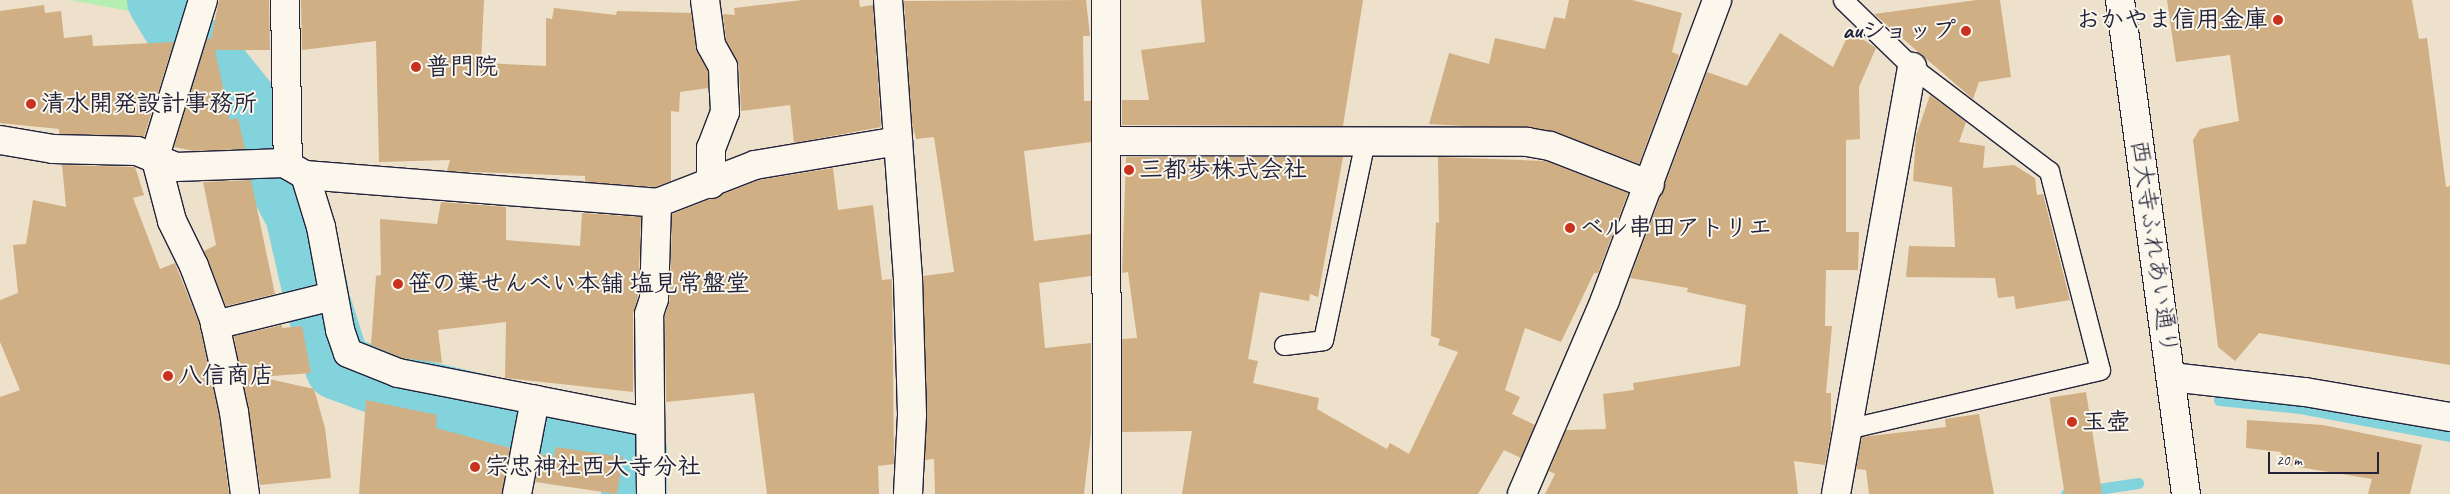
<!DOCTYPE html>
<meta charset="utf-8">
<style>
body{margin:0}
#map{position:relative;width:2450px;height:494px;overflow:hidden;background:#eee1cc;font-family:Caveat,"Klee One",sans-serif}
div>[style]{position:absolute}
.green>*{inset:0;background:#b5eeb2}
.stream>*{height:11px;margin:-5.5px;padding:0 5.5px;transform-origin:5.5px;border-radius:5.5px;background:#82d3dc}
.river>*{height:66px;margin:-33px;padding:0 33px;transform-origin:33px;border-radius:33px;background:#82d3dc}
.building>*{inset:0;background:#cfaf83;transform-origin:0 0}
.roads{filter:drop-shadow(1px 0 #22223b) drop-shadow(-1px 0 #22223b) drop-shadow(0 1px #22223b) drop-shadow(0 -1px #22223b)}
.service>*{height:19px;margin:-9.5px;padding:0 9.5px;transform-origin:9.5px;border-radius:9.5px;background:#fbf7ec}
.minor>*{height:28px;margin:-14px;padding:0 14px;transform-origin:14px;border-radius:14px;background:#fbf7ec}
.tertiary>*{height:28px;margin:-14px;padding:0 14px;transform-origin:14px;border-radius:14px;background:#fbf7ec}
.dots>*{width:14px;height:14px;translate:-50% -50%;box-sizing:border-box;border:2px solid #fbf7ec;border-radius:50%}
span{translate:-50% -50%;white-space:nowrap;text-align:center;line-height:1.15;-webkit-text-stroke:4px #fbf7ec;paint-order:stroke}
.poi-label{font-size:24px;color:#22223b;font-weight:700}
.right{translate:-100% -50%;text-align:right}
.left{translate:0 -50%;text-align:left}
.street-label{font-size:24px;color:#22223b}
.scale{position:absolute;left:2268px;top:452px;width:111px;height:22px;box-sizing:border-box;border:2px solid #22223b;border-top:0;padding-left:6px;font-size:15px;line-height:18px;white-space:nowrap;color:#22223b;-webkit-text-stroke:4px #fbf7ec;paint-order:stroke}
</style>
<div id="map">
<div class="green">
<div style="clip-path:polygon(70px 0,144px 0,145px 14px)"></div>
</div>
<div class="stream">
<div style="left:2219px;top:400px;width:81px;rotate:5.6deg"></div>
<div style="left:2300px;top:408px;width:153px;rotate:10.6deg"></div>
<div style="left:2066px;top:494px;width:73px;rotate:-8.7deg"></div>
</div>
<div class="river">
<div style="left:160px;top:0;width:29px;rotate:59deg"></div>
<div style="left:203px;top:51px;width:67px;rotate:51.1deg"></div>
<div style="left:245px;top:103px;width:52px;rotate:63.9deg"></div>
<div style="left:278px;top:177px;width:42px;rotate:61.6deg"></div>
<div style="left:298px;top:214px;width:81px;rotate:77.2deg"></div>
<div style="left:319px;top:307px;width:63px;rotate:72.4deg"></div>
<div style="left:338px;top:367px;width:52px;rotate:20.2deg"></div>
<div style="left:387px;top:385px;width:139px;rotate:13.3deg"></div>
<div style="left:543px;top:422px;width:82px;rotate:11.3deg"></div>
<div style="left:623px;top:438px;width:16px;rotate:47deg"></div>
<div style="left:634px;top:450px;width:44px;rotate:90deg"></div>
</div>
<div class="building">
<div style="clip-path:polygon(219px 0,269px 0,270px 50px,215px 50px,230px 120px,238px 118px,245px 149px,194px 151px,174px 147px,207px 39px,211px 39px)"></div>
<div style="clip-path:polygon(301px 0,484px 0,481px 63px,546px 66px,546px 18px,552px 19px,554px 8px,616px 15px,617px 11px,691px 13px,696px 47px,708px 71px,708px 88px,680px 92px,679px 112px,671px 111px,671px 181px,655px 187px,585px 182px,585px 176px,447px 171px,450px 160px,379px 162px,376px 41px,302px 50px)"></div>
<div style="clip-path:polygon(803px 0,859px 0,860px 7px,873px 5px,881px 127px,794px 143px,790px 105px,741px 111px,739px 66px,726px 40px,723px 14px,735px 15px,734px 8px)"></div>
<div style="clip-path:polygon(1086px 0,1090px 36px,1083px 36px,1084px 101px,1091px 101px,1091px 142px,1024px 151px,1034px 241px,1091px 234px,1091px 276px,1039px 283px,1045px 348px,1091px 343px,1091px 433px,1084px 494px,935px 494px,934px 459px,925px 460px,923px 276px,954px 272px,934px 137px,916px 139px,912px 123px,904px 1px)"></div>
<div style="clip-path:polygon(1201px 0,1363px 0,1343px 126px,1122px 125px,1122px 100px,1149px 100px,1141px 50px,1205px 42px)"></div>
<div style="clip-path:polygon(1569px 0,1632px 0,1682px 13px,1672px 52px,1679px 55px,1677px 62px,1639px 164px,1553px 131px,1429px 124px,1449px 53px,1489px 64px,1495px 38px,1545px 49px,1554px 17px,1565px 19px)"></div>
<div style="clip-path:polygon(1977px 0,2000px 0,2011px 77px,1979px 82px,1973px 99px,1874px 14px)"></div>
<div style="clip-path:polygon(2167px 0,2412px 0,2419px 39px,2427px 38px,2446px 187px,2450px 186px,2450px 365px,2259px 333px,2235px 361px,2218px 347px,2193px 140px,2200px 129px,2239px 121px,2230px 55px,2176px 62px)"></div>
<div style="clip-path:polygon(44px 5px,45px 13px,61px 11px,64px 38px,92px 35px,93px 46px,174px 42px,144px 137px,59px 134px,59px 129px,0 123px,0 11px)"></div>
<div style="clip-path:polygon(1850px 31px,1876px 48px,1859px 87px,1860px 139px,1846px 140px,1846px 232px,1859px 232px,1858px 270px,1826px 270px,1825px 326px,1832px 326px,1826px 393px,1831px 393px,1831px 433px,1825px 465px,1794px 461px,1798px 494px,1545px 494px,1555px 474px,1549px 471px,1566px 430px,1606px 429px,1603px 394px,1634px 390px,1633px 383px,1740px 366px,1746px 305px,1687px 292px,1688px 288px,1630px 278px,1707px 72px,1747px 86px,1780px 33px,1833px 67px)"></div>
<div style="clip-path:polygon(1930px 95px,1966px 122px,1959px 142px,1985px 146px,1983px 168px,2014px 165px,2035px 178px,2037px 195px,2043px 194px,2070px 300px,2016px 309px,2014px 296px,1998px 298px,1995px 278px,1906px 277px,1909px 246px,1955px 247px,1952px 187px,1913px 181px,1916px 136px)"></div>
<div style="clip-path:polygon(1126px 157px,1343px 157px,1318px 297px,1310px 294px,1309px 301px,1260px 292px,1248px 359px,1258px 361px,1253px 383px,1319px 398px,1317px 409px,1387px 449px,1390px 443px,1409px 454px,1458px 352px,1438px 345px,1440px 339px,1431px 336px,1436px 222px,1439px 223px,1438px 157px,1546px 161px,1628px 193px,1598px 273px,1594px 273px,1561px 342px,1525px 328px,1505px 390px,1520px 397px,1512px 414px,1535px 425px,1521px 458px,1504px 450px,1478px 494px,1182px 494px,1192px 431px,1122px 432px,1122px 339px,1137px 338px,1128px 272px,1122px 273px)"></div>
<div style="clip-path:polygon(62px 165px,135px 167px,144px 195px,133px 198px,160px 269px,175px 263px,199px 323px,219px 415px,229px 494px,0 494px,0 397px,20px 390px,0 342px,0 300px,18px 293px,13px 245px,26px 244px,33px 200px,66px 207px)"></div>
<div style="clip-path:polygon(833px 168px,838px 210px,873px 205px,882px 280px,892px 279px,894px 464px,878px 466px,879px 494px,767px 494px,754px 393px,666px 402px,665px 316px,670px 299px,672px 214px,759px 180px)"></div>
<div style="clip-path:polygon(251px 180px,275px 294px,226px 306px,204px 251px,216px 245px,203px 182px)"></div>
<div style="clip-path:polygon(441px 202px,506px 207px,506px 240px,580px 246px,582px 213px,641px 217px,638px 296px,633px 314px,633px 392px,505px 378px,506px 322px,438px 330px,442px 363px,402px 358px,371px 345px,376px 276px,381px 275px,380px 219px,437px 224px)"></div>
<div style="clip-path:polygon(282px 325px,282px 328px,302px 326px,311px 373px,260px 377px,314px 389px,325px 428px,331px 478px,260px 485px,234px 336px)"></div>
<div style="left:2086px;top:392px;width:103px;height:37px;rotate:81deg"></div>
<div style="clip-path:polygon(366px 400px,437px 415px,436px 428px,510px 448px,502px 494px,359px 494px)"></div>
<div style="clip-path:polygon(1979px 414px,1994px 494px,1869px 494px,1866px 470px,1856px 469px,1862px 437px,1946px 427px,1945px 419px)"></div>
<div style="clip-path:polygon(2247px 420px,2323px 425px,2422px 445px,2410px 494px,2368px 494px,2372px 479px,2280px 464px,2281px 452px,2246px 448px)"></div>
<div style="clip-path:polygon(556px 447px,623px 457px,617px 494px,535px 482px,540px 454px,554px 457px)"></div>
</div>
<div class="roads">
<div class="service">
<div style="left:1843px;top:0;width:96px;rotate:44.2deg"></div>
<div style="left:1912px;top:67px;width:172px;rotate:37.2deg"></div>
<div style="left:2049px;top:171px;width:205px;rotate:75.6deg"></div>
<div style="left:2100px;top:370px;width:257px;rotate:166.9deg"></div>
<div style="left:1284px;top:345px;width:39px;rotate:-7deg"></div>
<div style="left:1323px;top:340px;width:203px;rotate:-78.1deg"></div>
</div>
<div class="minor">
<div style="left:203px;top:0;width:163px;rotate:107.1deg"></div>
<div style="left:155px;top:156px;width:67px;rotate:75.3deg"></div>
<div style="left:172px;top:221px;width:50px;rotate:63.9deg"></div>
<div style="left:194px;top:266px;width:57px;rotate:69.3deg"></div>
<div style="left:214px;top:319px;width:95px;rotate:77.9deg"></div>
<div style="left:234px;top:412px;width:83px;rotate:82.4deg"></div>
<div style="left:285px;top:0;width:164px;rotate:89deg"></div>
<div style="left:705px;top:0;width:45px;rotate:82.4deg"></div>
<div style="left:711px;top:45px;width:25px;rotate:61deg"></div>
<div style="left:723px;top:67px;width:25px;rotate:88deg"></div>
<div style="left:724px;top:92px;width:20px;rotate:87deg"></div>
<div style="left:725px;top:112px;width:39px;rotate:111deg"></div>
<div style="left:711px;top:148px;width:36px;rotate:90deg"></div>
<div style="left:888px;top:0;width:280px;rotate:85.9deg"></div>
<div style="left:908px;top:279px;width:136px;rotate:88.3deg"></div>
<div style="left:912px;top:415px;width:79px;rotate:92.9deg"></div>
<div style="left:1106px;top:0;width:494px;rotate:89.9deg"></div>
<div style="left:0;top:140px;width:54px;rotate:9.6deg"></div>
<div style="left:53px;top:149px;width:84px;rotate:1.4deg"></div>
<div style="left:137px;top:151px;width:42px;rotate:22.3deg"></div>
<div style="left:176px;top:167px;width:108px;rotate:-2.1deg"></div>
<div style="left:284px;top:163px;width:24px;rotate:30deg"></div>
<div style="left:305px;top:175px;width:353px;rotate:4.5deg"></div>
<div style="left:657px;top:203px;width:105px;rotate:-21.2deg"></div>
<div style="left:755px;top:165px;width:145px;rotate:-9.5deg"></div>
<div style="left:1107px;top:141px;width:420px;rotate:0.1deg"></div>
<div style="left:1527px;top:142px;width:23px;rotate:10deg"></div>
<div style="left:1550px;top:146px;width:107px;rotate:21.3deg"></div>
<div style="left:305px;top:175px;width:54px;rotate:72.9deg"></div>
<div style="left:321px;top:227px;width:105px;rotate:79.5deg"></div>
<div style="left:340px;top:330px;width:24px;rotate:71deg"></div>
<div style="left:348px;top:353px;width:54px;rotate:21.8deg"></div>
<div style="left:398px;top:373px;width:254px;rotate:11.1deg"></div>
<div style="left:215px;top:325px;width:122px;rotate:-13.8deg"></div>
<div style="left:2171px;top:377px;width:135px;rotate:6.4deg"></div>
<div style="left:2305px;top:392px;width:147px;rotate:9.8deg"></div>
<div style="left:517px;top:494px;width:96px;rotate:-79.2deg"></div>
<div style="left:651px;top:494px;width:180px;rotate:-90.6deg"></div>
<div style="left:649px;top:314px;width:16px;rotate:-72deg"></div>
<div style="left:654px;top:299px;width:96px;rotate:-88.2deg"></div>
<div style="left:1522px;top:494px;width:211px;rotate:-66.8deg"></div>
<div style="left:1605px;top:300px;width:320px;rotate:-69.5deg"></div>
<div style="left:1836px;top:494px;width:434px;rotate:-79.9deg"></div>
</div>
<div class="tertiary">
<div style="left:2120px;top:0;width:498px;rotate:82.4deg"></div>
</div>
</div>
<div class="dots">
<div style="left:2278px;top:20px;background:#c8321e"></div>
<div style="left:1966px;top:31px;background:#c8321e"></div>
<div style="left:416px;top:67px;background:#c8321e"></div>
<div style="left:31px;top:104px;background:#c8321e"></div>
<div style="left:1129px;top:170px;background:#c8321e"></div>
<div style="left:1570px;top:228px;background:#c8321e"></div>
<div style="left:398px;top:284px;background:#c8321e"></div>
<div style="left:168px;top:376px;background:#c8321e"></div>
<div style="left:2072px;top:422px;background:#c8321e"></div>
<div style="left:475px;top:467px;background:#c8321e"></div>
</div>
<div class="poi-label">
<span class="right" style="left:2268px;top:20px">おかやま信用金庫</span>
<span class="right" style="left:1956px;top:31px">auショップ</span>
<span class="left" style="left:426px;top:67px">普門院</span>
<span class="left" style="left:41px;top:104px">清水開発設計事務所</span>
<span class="left" style="left:1139px;top:170px">三都歩株式会社</span>
<span class="left" style="left:1580px;top:228px">ベル串田アトリエ</span>
<span class="left" style="left:408px;top:284px">笹の葉せんべい本舗 塩見常盤堂</span>
<span class="left" style="left:178px;top:376px">八信商店</span>
<span class="left" style="left:2082px;top:422px">玉壺</span>
<span class="left" style="left:485px;top:467px">宗忠神社西大寺分社</span>
</div>
<div class="street-label">
<span style="left:2154px;top:247px;rotate:82deg">西大寺ふれあい通り</span>
</div>
<div class="scale">20 m</div>
</div>
